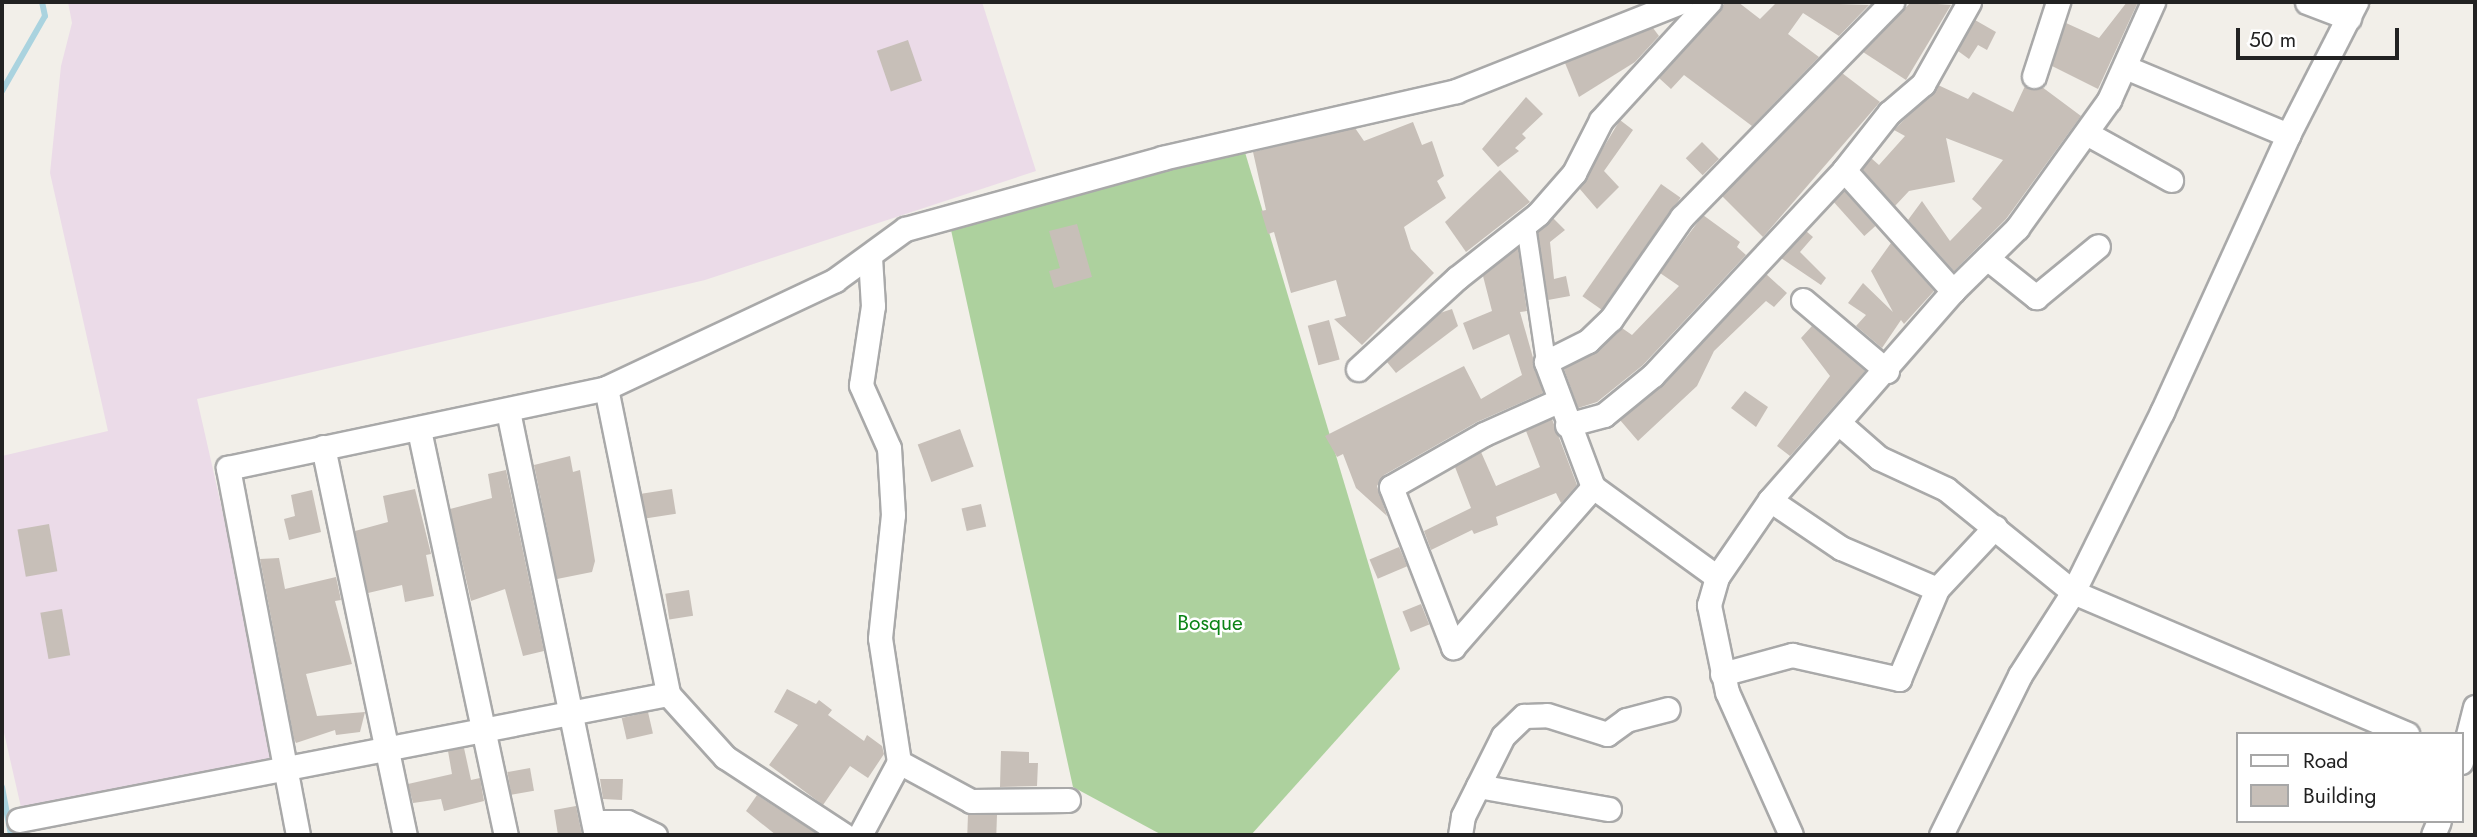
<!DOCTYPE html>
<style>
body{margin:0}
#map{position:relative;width:2477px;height:837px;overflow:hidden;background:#f2efe9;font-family:Jost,sans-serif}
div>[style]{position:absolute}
.industrial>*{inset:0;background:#ebdbe8}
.forest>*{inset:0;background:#add19e}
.stream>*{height:6px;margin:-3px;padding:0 3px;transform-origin:3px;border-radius:3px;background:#aad3df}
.building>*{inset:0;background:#c7bfb8;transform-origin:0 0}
.roads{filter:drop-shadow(2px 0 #a9a9a9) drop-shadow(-2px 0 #a9a9a9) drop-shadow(0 2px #a9a9a9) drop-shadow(0 -2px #a9a9a9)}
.pedestrian>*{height:18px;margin:-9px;padding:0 9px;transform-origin:9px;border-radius:9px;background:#fff}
.minor>*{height:23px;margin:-11.5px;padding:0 11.5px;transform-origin:11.5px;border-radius:11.5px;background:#fff}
span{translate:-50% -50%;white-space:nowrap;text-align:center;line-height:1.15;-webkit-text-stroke:5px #fff;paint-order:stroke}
.park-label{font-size:21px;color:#0c8416}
.frame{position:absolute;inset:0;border:4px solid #222;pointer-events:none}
.legend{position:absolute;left:2236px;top:732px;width:228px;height:91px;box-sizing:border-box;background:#fff;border:2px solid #a7a7a7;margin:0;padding:9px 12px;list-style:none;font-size:21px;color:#222}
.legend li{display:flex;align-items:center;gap:14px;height:35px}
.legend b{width:35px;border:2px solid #a7a7a7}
.scale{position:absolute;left:2236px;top:28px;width:163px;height:32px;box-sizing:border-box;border:4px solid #222;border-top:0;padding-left:9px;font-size:21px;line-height:24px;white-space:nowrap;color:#222;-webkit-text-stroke:5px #fff;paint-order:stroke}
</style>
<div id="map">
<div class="industrial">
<div style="clip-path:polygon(68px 2px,982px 2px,1036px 171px,705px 280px,197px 399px,278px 756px,23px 816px,2px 724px,2px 456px,108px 431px,50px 173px,61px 66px,72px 23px)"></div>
</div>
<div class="forest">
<div style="clip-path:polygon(1244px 149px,1400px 669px,1251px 835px,1162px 835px,1073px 787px,951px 230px)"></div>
</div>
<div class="stream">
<div style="left:2px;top:91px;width:86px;rotate:-60.2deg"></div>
<div style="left:45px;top:16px;width:14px;rotate:-102deg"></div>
<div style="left:2px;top:787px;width:49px;rotate:79.4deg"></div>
</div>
<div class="building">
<div style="clip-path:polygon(1726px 2px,1738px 2px,1760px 19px,1777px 2px,1869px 5px,1839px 36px,1803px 13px,1788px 34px,1819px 57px,1752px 126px,1684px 75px,1671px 89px,1659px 78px)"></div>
<div style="clip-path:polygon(1911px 2px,1951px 5px,1906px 80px,1863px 52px)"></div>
<div style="clip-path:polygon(2127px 2px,2138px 2px,2098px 89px,2052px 66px,2066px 23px,2099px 38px)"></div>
<div style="clip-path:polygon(1975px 20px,1996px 32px,1987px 50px,1978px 45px,1969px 59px,1958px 51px)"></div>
<div style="clip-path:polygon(1653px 28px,1659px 36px,1635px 62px,1579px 97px,1565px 63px)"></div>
<div style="left:908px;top:40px;width:43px;height:33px;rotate:71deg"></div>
<div style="clip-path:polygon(1842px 73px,1880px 102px,1763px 237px,1722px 196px)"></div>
<div style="clip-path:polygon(1938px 85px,1968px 99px,1973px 92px,2013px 112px,2025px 86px,2042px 87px,2081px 116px,2006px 219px,1954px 271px,1908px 220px,1922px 201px,1950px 241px,1982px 208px,1972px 199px,2003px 160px,1946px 138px,1955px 182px,1909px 191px,1895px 206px,1862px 169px,1871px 158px,1879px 165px,1905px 136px,1894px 130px)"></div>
<div style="clip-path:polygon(1526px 97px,1543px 114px,1522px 134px,1526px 138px,1515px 148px,1519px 151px,1498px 167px,1482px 149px)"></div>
<div style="clip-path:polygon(1620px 120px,1633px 130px,1604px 171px,1619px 187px,1597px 209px,1579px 188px)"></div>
<div style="clip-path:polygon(1413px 122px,1422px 145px,1432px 141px,1444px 176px,1437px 181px,1446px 198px,1404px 227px,1411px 249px,1434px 273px,1362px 345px,1334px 319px,1346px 316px,1336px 280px,1291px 293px,1274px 232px,1268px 234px,1261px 211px,1266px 210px,1253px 152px,1355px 128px,1364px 141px)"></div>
<div style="left:1702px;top:142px;width:24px;height:23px;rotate:45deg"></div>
<div style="clip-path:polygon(1500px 170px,1530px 202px,1466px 252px,1445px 222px)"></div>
<div style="left:1661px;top:184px;width:24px;height:137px;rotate:35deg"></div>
<div style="left:1844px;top:191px;width:47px;height:15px;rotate:48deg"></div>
<div style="clip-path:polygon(1703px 215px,1740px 242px,1737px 247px,1746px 255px,1643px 365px,1597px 402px,1578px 408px,1564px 369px,1597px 351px,1622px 328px,1632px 335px,1679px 286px,1660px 273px)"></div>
<div style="clip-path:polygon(1553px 218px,1565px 230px,1550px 242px,1554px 279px,1566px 276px,1570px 296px,1548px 300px,1538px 232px)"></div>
<div style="clip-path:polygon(1077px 224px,1092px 277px,1054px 288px,1049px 271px,1060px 268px,1049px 231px)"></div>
<div style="clip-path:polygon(1806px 231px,1813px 237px,1800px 252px,1826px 278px,1821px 285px,1781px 258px)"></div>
<div style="clip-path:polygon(1891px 243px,1934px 291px,1904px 324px,1901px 320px,1882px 348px,1856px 326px,1866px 315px,1848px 303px,1863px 283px,1893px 312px,1871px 271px)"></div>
<div style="clip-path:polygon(1518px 248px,1527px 311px,1520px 312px,1543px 393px,1477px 422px,1384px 475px,1377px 486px,1387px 516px,1356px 488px,1343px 454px,1337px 457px,1325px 436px,1464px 366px,1481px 399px,1522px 375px,1509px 334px,1473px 350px,1463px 323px,1492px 311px,1483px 276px)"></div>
<div style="clip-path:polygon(1766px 274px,1787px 293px,1774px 307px,1766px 301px,1714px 351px,1697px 386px,1638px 441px,1620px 420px,1663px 385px)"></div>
<div style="clip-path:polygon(1452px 309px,1458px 326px,1396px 373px,1387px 362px,1440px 313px)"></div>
<div style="left:1329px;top:320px;width:41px;height:22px;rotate:75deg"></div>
<div style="clip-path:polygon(1812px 326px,1865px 371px,1790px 456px,1777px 446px,1830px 376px,1801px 338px)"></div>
<div style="clip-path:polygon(1745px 391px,1768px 407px,1756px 427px,1731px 408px)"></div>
<div style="clip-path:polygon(1552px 419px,1577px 485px,1561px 503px,1556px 493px,1496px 517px,1498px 525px,1474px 534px,1472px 530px,1431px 550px,1424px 531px,1471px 508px,1455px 467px,1481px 452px,1496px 486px,1540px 467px,1526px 431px)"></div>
<div style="left:960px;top:429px;width:40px;height:45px;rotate:70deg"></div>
<div style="clip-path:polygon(570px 456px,573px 472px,580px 470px,595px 561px,592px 572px,557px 579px,534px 465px)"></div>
<div style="clip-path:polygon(506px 470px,544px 651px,523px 656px,505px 589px,471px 601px,450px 509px,492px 498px,488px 474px)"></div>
<div style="clip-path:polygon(415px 489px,431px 554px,426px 555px,434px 596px,405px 602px,402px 585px,368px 593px,355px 531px,388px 522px,383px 496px)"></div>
<div style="left:672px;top:489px;width:25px;height:31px;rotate:81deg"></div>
<div style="clip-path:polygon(312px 490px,321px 532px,289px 540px,284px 519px,295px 516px,291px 495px)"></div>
<div style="left:981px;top:504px;width:23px;height:20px;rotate:77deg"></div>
<div style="left:49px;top:524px;width:48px;height:32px;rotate:80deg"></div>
<div style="left:1399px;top:547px;width:21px;height:32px;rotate:67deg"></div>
<div style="clip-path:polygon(279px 558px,285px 589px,336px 577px,341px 600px,335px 601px,352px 664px,306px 674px,317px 716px,365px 712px,360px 732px,336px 735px,335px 730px,296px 743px,294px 739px,260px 559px)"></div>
<div style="left:689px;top:590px;width:26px;height:24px;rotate:81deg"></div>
<div style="left:1421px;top:604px;width:22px;height:20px;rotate:68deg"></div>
<div style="left:62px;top:609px;width:47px;height:22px;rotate:80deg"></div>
<div style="clip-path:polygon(787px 689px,816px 704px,819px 700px,832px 710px,828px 715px,864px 741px,867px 735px,882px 746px,884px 754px,868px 778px,850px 766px,823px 805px,769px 765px,798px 725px,774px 712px)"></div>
<div style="left:648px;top:712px;width:22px;height:27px;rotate:77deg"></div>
<div style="clip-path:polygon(464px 748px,471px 780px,480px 778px,484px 801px,444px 811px,441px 799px,413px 803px,408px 784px,452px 774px,448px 751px)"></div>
<div style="clip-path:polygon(1001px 751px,1029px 752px,1029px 763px,1038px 763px,1037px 786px,1000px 787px)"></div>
<div style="left:530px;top:768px;width:23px;height:23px;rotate:80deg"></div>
<div style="clip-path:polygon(600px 779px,623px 779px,622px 800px,603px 799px)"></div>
<div style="clip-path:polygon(757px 795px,819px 835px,776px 835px,746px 811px)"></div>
<div style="clip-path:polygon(576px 806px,582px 835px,558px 835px,554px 810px)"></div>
<div style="left:968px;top:814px;width:29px;height:21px;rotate:2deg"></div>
</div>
<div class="roads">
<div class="pedestrian">
<div style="left:1526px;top:226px;width:137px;rotate:81.6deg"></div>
</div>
<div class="minor">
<div style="left:2307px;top:2px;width:45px;rotate:20.9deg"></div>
<div style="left:2125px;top:67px;width:177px;rotate:22.6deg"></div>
<div style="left:2034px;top:76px;width:78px;rotate:-72deg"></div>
<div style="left:2088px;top:134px;width:95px;rotate:29deg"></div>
<div style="left:1844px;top:170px;width:163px;rotate:48deg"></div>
<div style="left:1987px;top:258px;width:63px;rotate:38.5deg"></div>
<div style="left:2036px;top:297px;width:80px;rotate:-39.4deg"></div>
<div style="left:1803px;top:300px;width:110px;rotate:40.2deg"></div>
<div style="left:1358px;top:369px;width:134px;rotate:-42.6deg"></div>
<div style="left:1457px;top:278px;width:103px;rotate:-38.3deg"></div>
<div style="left:1538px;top:214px;width:55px;rotate:-48.7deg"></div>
<div style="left:1574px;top:173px;width:59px;rotate:-63deg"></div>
<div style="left:1601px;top:120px;width:160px;rotate:-47.5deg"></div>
<div style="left:606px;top:388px;width:312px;rotate:78.5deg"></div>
<div style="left:668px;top:694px;width:85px;rotate:47.9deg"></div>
<div style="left:725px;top:757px;width:142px;rotate:33.2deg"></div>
<div style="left:1558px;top:401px;width:81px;rotate:156deg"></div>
<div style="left:1484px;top:434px;width:107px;rotate:150.3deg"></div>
<div style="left:1391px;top:487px;width:172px;rotate:68.8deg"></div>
<div style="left:1453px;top:647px;width:213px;rotate:-48.8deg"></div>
<div style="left:508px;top:411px;width:433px;rotate:78.3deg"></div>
<div style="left:1840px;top:424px;width:52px;rotate:41.1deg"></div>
<div style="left:1879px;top:458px;width:74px;rotate:24.8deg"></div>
<div style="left:1946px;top:489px;width:164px;rotate:39deg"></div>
<div style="left:2073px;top:592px;width:363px;rotate:23deg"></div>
<div style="left:1567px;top:425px;width:38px;rotate:-15deg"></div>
<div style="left:1604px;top:415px;width:63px;rotate:-39.2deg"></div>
<div style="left:1653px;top:375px;width:280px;rotate:-47deg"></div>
<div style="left:1844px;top:170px;width:73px;rotate:-51.7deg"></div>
<div style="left:1889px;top:113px;width:45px;rotate:-40.5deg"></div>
<div style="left:1923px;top:84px;width:94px;rotate:-60.7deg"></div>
<div style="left:419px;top:430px;width:414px;rotate:77.9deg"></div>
<div style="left:323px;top:447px;width:397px;rotate:78.1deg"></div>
<div style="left:1770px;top:500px;width:86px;rotate:34.1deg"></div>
<div style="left:1841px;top:548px;width:104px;rotate:23.1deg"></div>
<div style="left:1717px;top:577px;width:153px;rotate:-144deg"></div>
<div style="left:1593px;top:487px;width:134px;rotate:-110.6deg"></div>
<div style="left:1546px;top:362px;width:47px;rotate:-26.6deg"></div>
<div style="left:1588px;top:341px;width:32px;rotate:-44deg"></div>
<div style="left:1611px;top:319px;width:124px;rotate:-55.2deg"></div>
<div style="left:1682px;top:217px;width:301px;rotate:-45.7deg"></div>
<div style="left:1722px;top:674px;width:73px;rotate:-15.2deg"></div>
<div style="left:1792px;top:655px;width:110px;rotate:12.6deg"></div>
<div style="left:1899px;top:679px;width:98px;rotate:-67.1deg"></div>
<div style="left:1937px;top:589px;width:85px;rotate:-46.9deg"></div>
<div style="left:899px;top:762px;width:82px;rotate:28.4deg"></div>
<div style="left:971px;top:801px;width:97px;rotate:-0.6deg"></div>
<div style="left:2461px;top:762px;width:57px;rotate:-75.7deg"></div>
<div style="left:1478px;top:786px;width:133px;rotate:10deg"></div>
<div style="left:19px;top:820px;width:661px;rotate:-10.99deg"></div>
<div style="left:594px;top:822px;width:33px"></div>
<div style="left:627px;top:822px;width:31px;rotate:25deg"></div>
<div style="left:298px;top:835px;width:374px;rotate:-100.8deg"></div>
<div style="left:228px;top:468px;width:386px;rotate:-11.9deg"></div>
<div style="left:606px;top:388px;width:253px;rotate:-25.2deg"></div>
<div style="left:835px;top:280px;width:87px;rotate:-36.1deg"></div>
<div style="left:905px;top:229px;width:267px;rotate:-15.4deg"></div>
<div style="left:1162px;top:158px;width:302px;rotate:-12.8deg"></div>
<div style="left:1456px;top:91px;width:242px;rotate:-21.6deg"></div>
<div style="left:860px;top:835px;width:83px;rotate:-61.9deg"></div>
<div style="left:899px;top:762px;width:125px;rotate:-98.7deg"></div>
<div style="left:880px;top:638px;width:124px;rotate:-84deg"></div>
<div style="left:893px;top:515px;width:67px;rotate:-93.4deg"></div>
<div style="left:889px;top:448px;width:69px;rotate:-114deg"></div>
<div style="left:861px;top:385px;width:80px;rotate:-81.4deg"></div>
<div style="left:873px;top:306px;width:49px;rotate:-93.5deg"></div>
<div style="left:1460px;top:835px;width:19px;rotate:-81deg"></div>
<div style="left:1463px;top:816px;width:89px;rotate:-63.4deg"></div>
<div style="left:1503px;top:736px;width:29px;rotate:-44deg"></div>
<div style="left:1524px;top:716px;width:23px;rotate:-2deg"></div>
<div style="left:1547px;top:715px;width:63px;rotate:17.6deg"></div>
<div style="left:1607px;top:734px;width:24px;rotate:-36deg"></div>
<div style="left:1626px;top:720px;width:43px;rotate:-14.7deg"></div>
<div style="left:1791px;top:835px;width:157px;rotate:-114.1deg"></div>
<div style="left:1727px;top:692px;width:89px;rotate:-101.7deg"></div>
<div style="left:1709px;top:605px;width:29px;rotate:-74deg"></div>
<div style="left:1717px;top:577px;width:93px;rotate:-55.5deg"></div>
<div style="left:1770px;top:500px;width:278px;rotate:-48.8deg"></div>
<div style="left:1953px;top:291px;width:90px;rotate:-44.5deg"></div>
<div style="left:2017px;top:228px;width:158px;rotate:-54.3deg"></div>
<div style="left:2109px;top:100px;width:107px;rotate:-65.8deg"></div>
<div style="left:1941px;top:835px;width:178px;rotate:-63.7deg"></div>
<div style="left:2020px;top:675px;width:98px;rotate:-57.4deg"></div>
<div style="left:2073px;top:592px;width:201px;rotate:-63.7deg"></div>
<div style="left:2162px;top:412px;width:304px;rotate:-65.5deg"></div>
<div style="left:2288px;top:135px;width:149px;rotate:-62.9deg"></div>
<div style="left:2433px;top:835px;width:15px;rotate:-67deg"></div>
</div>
</div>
<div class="park-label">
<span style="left:1210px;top:623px">Bosque</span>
</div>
<div class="frame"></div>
<ul class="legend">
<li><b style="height:9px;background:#fff"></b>Road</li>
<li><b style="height:19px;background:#c7bfb8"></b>Building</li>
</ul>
<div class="scale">50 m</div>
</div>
